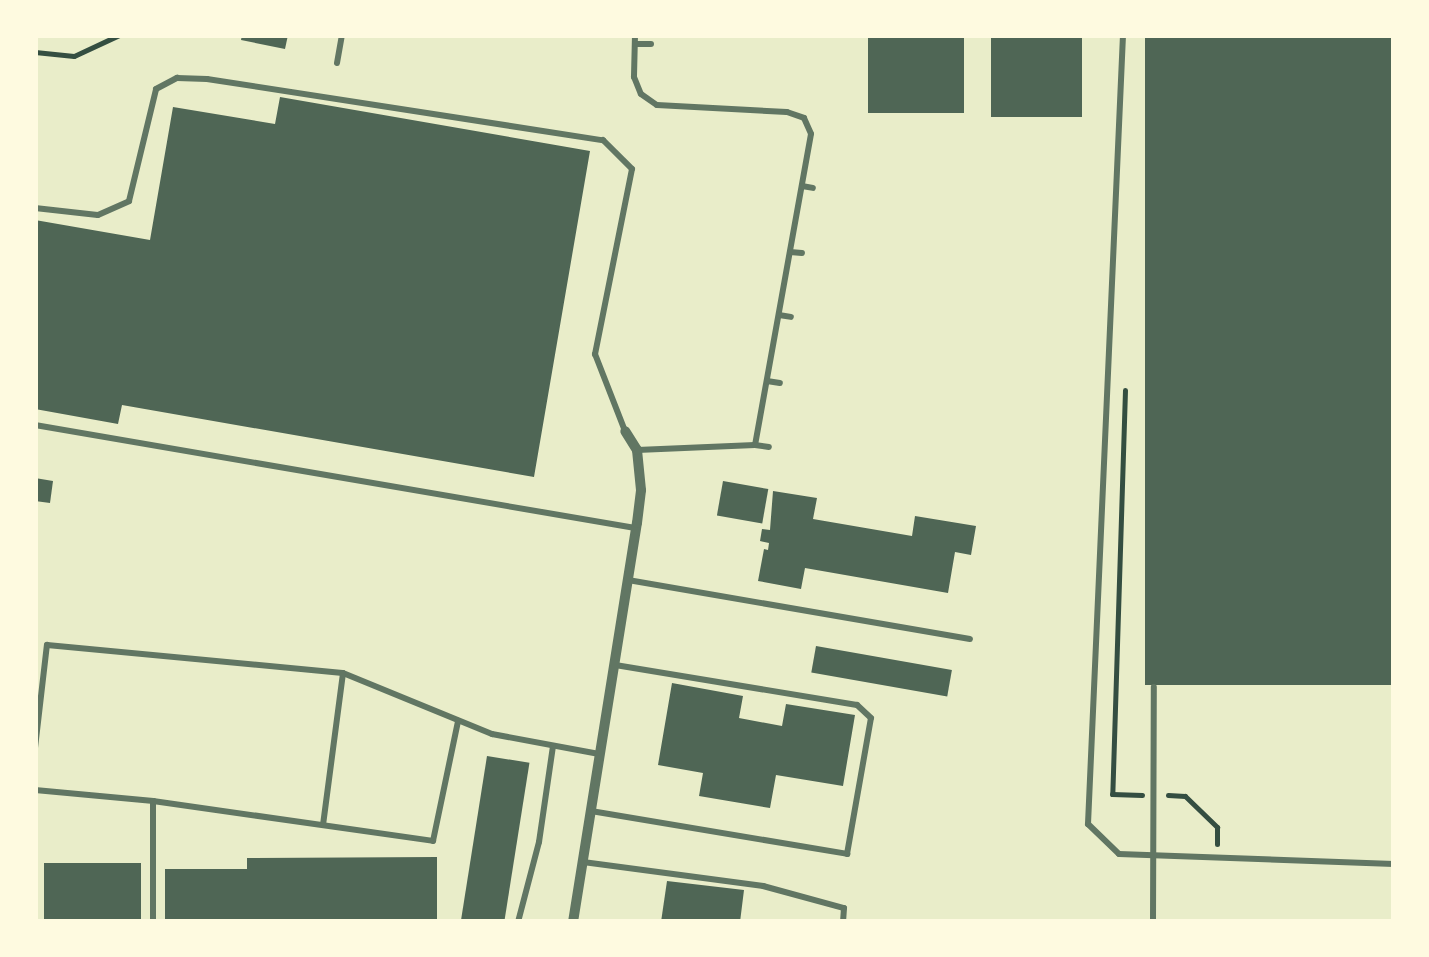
<!DOCTYPE html>
<style>
body{margin:0}
#map{position:relative;width:1429px;height:957px;overflow:hidden;background:#e9edc9;font-family:"Source Sans 3",sans-serif}
div>[style]{position:absolute}
.building>*{inset:0;background:#4f6655;transform-origin:0 0}
.path>*{height:5px;margin:-2.5px;padding:0 2.5px;transform-origin:2.5px;border-radius:2.5px;background:#344e41}
.service>*{height:6px;margin:-3px;padding:0 3px;transform-origin:3px;border-radius:3px;background:#617663}
.minor>*{height:10px;margin:-5px;padding:0 5px;transform-origin:5px;border-radius:5px;background:#617663}
span{translate:-50% -50%;white-space:nowrap;text-align:center;line-height:1.15;-webkit-text-stroke:9px #fefae0;paint-order:stroke}
.frame{position:absolute;inset:0;border:38px solid #fefae0;pointer-events:none}
</style>
<div id="map">
<div class="building">
<div style="clip-path:polygon(242px 35px,288px 35px,285px 49px,241px 40px)"></div>
<div style="left:868px;top:35px;width:96px;height:78px"></div>
<div style="left:991px;top:35px;width:91px;height:82px"></div>
<div style="left:1145px;top:35px;width:249px;height:650px"></div>
<div style="clip-path:polygon(280px 97px,590px 151px,534px 477px,122px 405px,118px 424px,35px 409px,35px 220px,150px 240px,173px 107px,275px 124px)"></div>
<div style="clip-path:polygon(35px 478px,53px 481px,50px 503px,35px 501px)"></div>
<div style="left:723px;top:481px;width:46px;height:35px;rotate:10deg"></div>
<div style="clip-path:polygon(773px 491px,817px 498px,813px 519px,912px 536px,915px 516px,976px 526px,971px 555px,955px 552px,948px 593px,805px 568px,801px 589px,758px 581px,764px 549px,768px 550px,769px 543px,760px 541px,762px 529px,770px 530px)"></div>
<div style="left:816px;top:646px;width:138px;height:27px;rotate:10deg"></div>
<div style="clip-path:polygon(672px 683px,743px 696px,739px 718px,782px 726px,786px 704px,855px 715px,843px 786px,776px 775px,770px 808px,699px 796px,703px 773px,658px 765px)"></div>
<div style="left:487px;top:756px;width:43px;height:168px;rotate:9deg"></div>
<div style="clip-path:polygon(437px 857px,437px 922px,165px 922px,165px 869px,247px 869px,247px 858px)"></div>
<div style="left:44px;top:863px;width:97px;height:59px"></div>
<div style="clip-path:polygon(667px 881px,744px 890px,740px 922px,661px 922px)"></div>
</div>
<div class="path">
<div style="left:35px;top:52px;width:39px;rotate:6deg"></div>
<div style="left:74px;top:56px;width:50px;rotate:-25deg"></div>
<div style="left:1125px;top:390px;width:404px;rotate:91.8deg"></div>
<div style="left:1112px;top:794px;width:30px;rotate:2deg"></div>
<div style="left:1168px;top:795px;width:17px;rotate:3deg"></div>
<div style="left:1185px;top:796px;width:45px;rotate:44.1deg"></div>
<div style="left:1217px;top:827px;width:17px;rotate:90deg"></div>
</div>
<div class="service">
<div style="left:635px;top:35px;width:42px;rotate:91.4deg"></div>
<div style="left:634px;top:77px;width:18px;rotate:68deg"></div>
<div style="left:641px;top:94px;width:19px;rotate:35deg"></div>
<div style="left:657px;top:105px;width:130px;rotate:3.1deg"></div>
<div style="left:787px;top:112px;width:18px;rotate:19deg"></div>
<div style="left:804px;top:118px;width:17px;rotate:66deg"></div>
<div style="left:811px;top:134px;width:316px;rotate:100.2deg"></div>
<div style="left:755px;top:445px;width:118px;rotate:177.6deg"></div>
<div style="left:1123px;top:35px;width:790px;rotate:92.54deg"></div>
<div style="left:1088px;top:824px;width:43px;rotate:44.1deg"></div>
<div style="left:1119px;top:854px;width:275px;rotate:2.1deg"></div>
<div style="left:635px;top:44px;width:16px"></div>
<div style="left:337px;top:63px;width:28px;rotate:-80deg"></div>
<div style="left:802px;top:186px;width:11px;rotate:10deg"></div>
<div style="left:35px;top:208px;width:63px;rotate:6.3deg"></div>
<div style="left:98px;top:215px;width:34px;rotate:-24deg"></div>
<div style="left:129px;top:201px;width:115px;rotate:-76.4deg"></div>
<div style="left:156px;top:89px;width:24px;rotate:-28deg"></div>
<div style="left:177px;top:78px;width:30px;rotate:2deg"></div>
<div style="left:207px;top:79px;width:401px;rotate:8.8deg"></div>
<div style="left:603px;top:140px;width:41px;rotate:45deg"></div>
<div style="left:632px;top:169px;width:189px;rotate:101.3deg"></div>
<div style="left:595px;top:354px;width:83px;rotate:68.7deg"></div>
<div style="left:790px;top:252px;width:12px;rotate:5deg"></div>
<div style="left:779px;top:315px;width:12px;rotate:9deg"></div>
<div style="left:767px;top:381px;width:13px;rotate:9deg"></div>
<div style="left:35px;top:425px;width:609px;rotate:9.74deg"></div>
<div style="left:755px;top:445px;width:14px;rotate:8deg"></div>
<div style="left:628px;top:580px;width:347px;rotate:9.8deg"></div>
<div style="left:35px;top:748px;width:104px;rotate:-83.4deg"></div>
<div style="left:47px;top:645px;width:297px;rotate:5.4deg"></div>
<div style="left:343px;top:673px;width:161px;rotate:22.3deg"></div>
<div style="left:492px;top:734px;width:109px;rotate:10.6deg"></div>
<div style="left:35px;top:790px;width:119px;rotate:5.3deg"></div>
<div style="left:153px;top:801px;width:121px;rotate:90deg"></div>
<div style="left:153px;top:801px;width:283px;rotate:8.1deg"></div>
<div style="left:433px;top:841px;width:123px;rotate:-78.2deg"></div>
<div style="left:591px;top:811px;width:260px;rotate:9.5deg"></div>
<div style="left:847px;top:854px;width:138px;rotate:-80deg"></div>
<div style="left:871px;top:718px;width:19px;rotate:-137deg"></div>
<div style="left:857px;top:705px;width:245px;rotate:-170.6deg"></div>
<div style="left:323px;top:825px;width:153px;rotate:-82.5deg"></div>
<div style="left:583px;top:862px;width:182px;rotate:7.6deg"></div>
<div style="left:763px;top:886px;width:84px;rotate:15.2deg"></div>
<div style="left:844px;top:908px;width:14px;rotate:94deg"></div>
<div style="left:518px;top:922px;width:83px;rotate:-75.3deg"></div>
<div style="left:539px;top:842px;width:97px;rotate:-81.7deg"></div>
<div style="left:1153px;top:922px;width:235px;rotate:-89.8deg"></div>
</div>
<div class="minor">
<div style="left:573px;top:922px;width:404px;rotate:-80.9deg"></div>
<div style="left:637px;top:523px;width:33px;rotate:-83deg"></div>
<div style="left:641px;top:490px;width:40px;rotate:-95.7deg"></div>
<div style="left:637px;top:450px;width:22px;rotate:-122deg"></div>
</div>
<div class="frame"></div>
</div>
